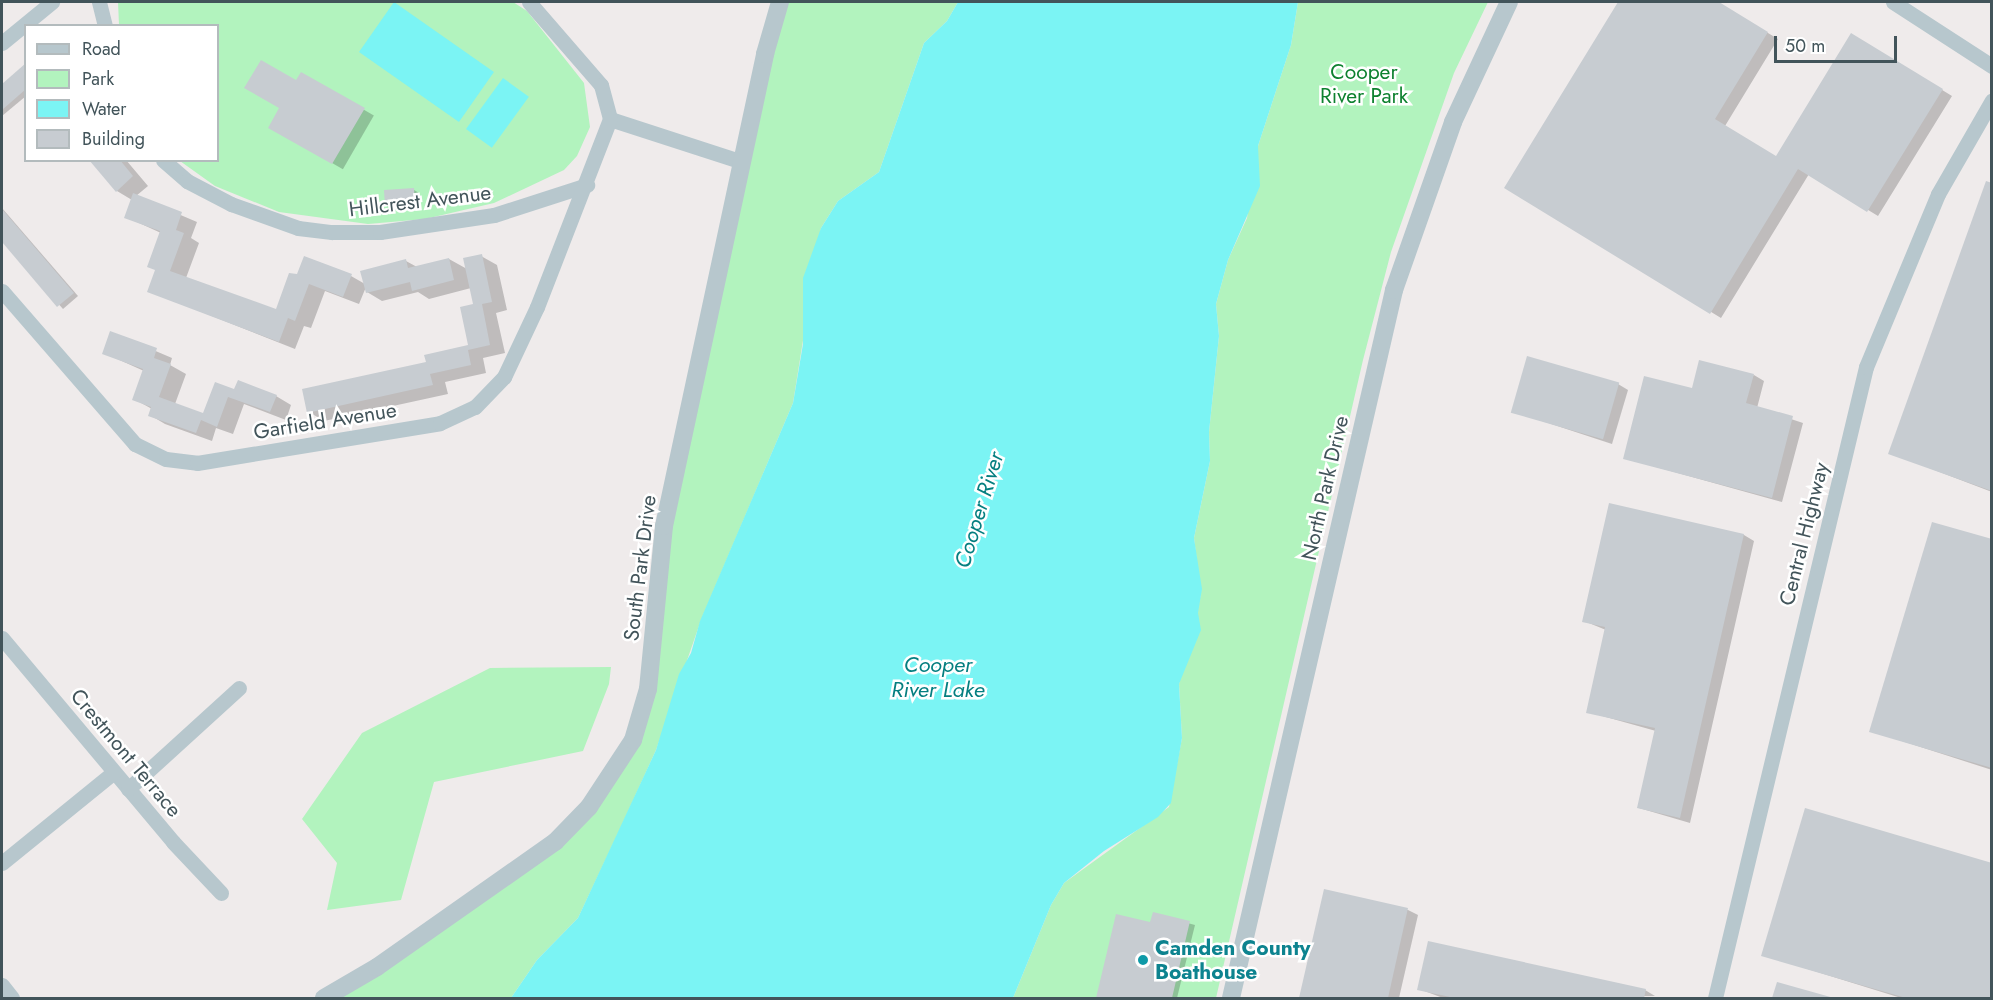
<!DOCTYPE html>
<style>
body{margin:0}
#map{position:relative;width:1993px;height:1000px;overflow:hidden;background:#efebeb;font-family:Jost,sans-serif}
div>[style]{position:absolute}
.green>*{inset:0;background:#b2f3be}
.water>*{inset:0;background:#7bf4f4;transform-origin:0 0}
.shadow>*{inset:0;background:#0003;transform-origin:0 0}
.building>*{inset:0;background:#c7ccd1;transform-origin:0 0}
.minor>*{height:15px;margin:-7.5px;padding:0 7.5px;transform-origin:7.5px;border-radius:7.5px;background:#b7c7cd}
.tertiary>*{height:18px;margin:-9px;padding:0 9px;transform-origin:9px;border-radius:9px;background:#b7c7cd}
.dots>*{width:16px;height:16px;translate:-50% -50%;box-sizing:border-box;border:3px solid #fff;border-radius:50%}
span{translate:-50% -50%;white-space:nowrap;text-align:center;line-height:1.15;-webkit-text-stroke:5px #fff;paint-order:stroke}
.park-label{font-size:21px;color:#0d812f}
.street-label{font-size:21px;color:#42545a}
.culture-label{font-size:21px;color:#0d838f;font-weight:700}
.left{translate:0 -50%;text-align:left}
.water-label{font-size:22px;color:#057f80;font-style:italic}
.frame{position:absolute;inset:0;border:3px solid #42545a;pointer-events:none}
.legend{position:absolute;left:24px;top:24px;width:195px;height:138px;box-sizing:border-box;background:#fff;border:2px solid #b3bbbd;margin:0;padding:8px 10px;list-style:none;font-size:18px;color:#42545a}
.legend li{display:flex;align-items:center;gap:12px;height:30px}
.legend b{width:30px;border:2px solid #b3bbbd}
.scale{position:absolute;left:1774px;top:36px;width:123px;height:27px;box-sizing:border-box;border:3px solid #42545a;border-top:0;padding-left:8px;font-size:18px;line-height:21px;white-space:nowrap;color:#42545a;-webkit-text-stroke:4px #fff;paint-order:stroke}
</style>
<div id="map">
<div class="green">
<div style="clip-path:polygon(118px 2px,513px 2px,527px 11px,584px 83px,590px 127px,577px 156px,564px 170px,494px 203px,425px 219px,368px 224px,279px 212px,215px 186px,180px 161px,218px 160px,218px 26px,119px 25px)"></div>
<div style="clip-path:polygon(780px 2px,958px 2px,947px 21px,924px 43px,879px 172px,838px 201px,821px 228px,793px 403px,701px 620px,656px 750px,620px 829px,578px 918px,537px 960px,511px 998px,324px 998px,555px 842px,633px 740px,664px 526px)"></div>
<div style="clip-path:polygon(1298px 2px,1488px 2px,1454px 73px,1391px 252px,1363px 360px,1216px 998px,1013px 998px,1051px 905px,1064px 883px,1169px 807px,1182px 738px,1179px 684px,1201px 594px,1194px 538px,1210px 461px,1209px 432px,1219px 336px,1216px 304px,1228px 260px,1247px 218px,1258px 146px,1291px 45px)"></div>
<div style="clip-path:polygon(611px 667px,609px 684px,583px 751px,434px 782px,401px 900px,327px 910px,337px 863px,302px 819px,362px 733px,490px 668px)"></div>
</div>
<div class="water">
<div style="left:394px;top:2px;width:122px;height:61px;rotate:35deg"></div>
<div style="clip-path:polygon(958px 2px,1298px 2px,1291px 45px,1258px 146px,1260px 186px,1228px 260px,1216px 304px,1219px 336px,1209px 432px,1210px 461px,1194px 538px,1202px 589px,1198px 613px,1201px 630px,1179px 684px,1182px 738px,1171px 803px,1158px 817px,1104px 851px,1064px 883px,1051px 905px,1013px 998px,511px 998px,537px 960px,578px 918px,656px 750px,679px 674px,691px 653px,700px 621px,793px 403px,803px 344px,803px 278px,821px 228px,838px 201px,879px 172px,924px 43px,947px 21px)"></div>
<div style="left:503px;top:78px;width:32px;height:63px;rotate:36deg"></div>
</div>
<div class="shadow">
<div style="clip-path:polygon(1620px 2px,1716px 2px,1778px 39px,1725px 126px,1777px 158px,1852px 35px,1952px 96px,1878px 216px,1809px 174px,1721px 318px,1506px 187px)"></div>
<div style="clip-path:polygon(26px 65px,26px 96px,2px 116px,2px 86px)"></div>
<div style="left:302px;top:74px;width:83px;height:62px;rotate:30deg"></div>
<div style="clip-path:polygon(91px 160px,126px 160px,148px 186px,136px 196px,197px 222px,191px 238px,199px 243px,186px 278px,277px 311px,290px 275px,351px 276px,365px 284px,406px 261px,417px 267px,449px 259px,467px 269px,481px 256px,497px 265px,507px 310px,496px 313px,505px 353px,483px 358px,486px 373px,445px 382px,448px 394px,324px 421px,309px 412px,469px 346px,474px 305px,471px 288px,429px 299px,418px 292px,382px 301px,367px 292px,366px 287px,359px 304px,325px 291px,311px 328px,304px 326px,295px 349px,149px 291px,156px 271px,161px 233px,126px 217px,132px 200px,117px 191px)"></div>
<div style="clip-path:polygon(1992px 184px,1992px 492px,1890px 453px)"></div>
<div style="clip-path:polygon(414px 190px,419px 193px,420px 209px,386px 205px)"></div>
<div style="clip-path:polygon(2px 208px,78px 296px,63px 309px,2px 240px)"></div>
<div style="clip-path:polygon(111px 332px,172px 358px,170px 365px,186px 374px,175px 404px,204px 415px,235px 391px,276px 396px,291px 405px,286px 420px,244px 404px,233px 434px,216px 428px,212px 441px,165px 424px,150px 415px,152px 409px,134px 399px,144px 371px,104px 353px)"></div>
<div style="clip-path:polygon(1754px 375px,1764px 381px,1757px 408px,1803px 423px,1782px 502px,1624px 458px)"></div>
<div style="clip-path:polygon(1618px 384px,1628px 390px,1612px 444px,1512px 411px)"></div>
<div style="clip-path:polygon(1610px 505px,1744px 535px,1754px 541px,1690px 823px,1639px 808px,1656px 731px,1588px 712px,1606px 630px,1584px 621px)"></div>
<div style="clip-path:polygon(1992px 541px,1992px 770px,1871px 731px)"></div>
<div style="clip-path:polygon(1992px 864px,1992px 998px,1901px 998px,1763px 955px)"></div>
<div style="clip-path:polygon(1325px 891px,1408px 910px,1418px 915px,1399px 998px,1300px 998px)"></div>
<div style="clip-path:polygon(1154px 914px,1195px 925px,1177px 998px,1098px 998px,1117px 916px,1151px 924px)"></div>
<div style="clip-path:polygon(1778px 984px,1831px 998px,1774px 998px)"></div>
<div style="clip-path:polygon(1419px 989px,1645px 990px,1655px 996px,1443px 998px)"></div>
</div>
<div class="building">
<div style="clip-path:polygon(1618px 2px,1719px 2px,1768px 32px,1715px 119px,1776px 156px,1851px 33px,1943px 89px,1867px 212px,1798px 169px,1710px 314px,1504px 188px)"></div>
<div style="clip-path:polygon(261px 60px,296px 80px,301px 72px,365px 108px,332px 164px,268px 128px,279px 108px,244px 88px)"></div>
<div style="clip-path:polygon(26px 63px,26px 89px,2px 110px,2px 84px)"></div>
<div style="clip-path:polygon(89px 160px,120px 160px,133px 176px,116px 192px)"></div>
<div style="clip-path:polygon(1986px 181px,1992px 183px,1992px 491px,1888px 454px)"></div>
<div style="clip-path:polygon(414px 188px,415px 207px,385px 206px,384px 190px)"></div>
<div style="clip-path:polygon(133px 193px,182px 212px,176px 230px,184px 233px,170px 271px,276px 309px,289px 273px,297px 274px,304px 256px,352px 274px,343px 297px,309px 284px,295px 321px,288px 318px,279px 342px,147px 292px,155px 270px,147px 267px,160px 231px,124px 218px)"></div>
<div style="clip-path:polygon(2px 209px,74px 293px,57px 307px,2px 242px)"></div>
<div style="clip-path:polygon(482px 254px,492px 302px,482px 304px,490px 345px,468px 350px,471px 365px,430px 374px,433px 385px,307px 413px,302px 389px,426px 362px,424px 355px,468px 345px,460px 307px,473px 304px,463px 258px)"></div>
<div style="clip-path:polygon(449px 258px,454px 280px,412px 291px,410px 282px,366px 293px,360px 271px,406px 259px,408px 268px)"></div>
<div style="clip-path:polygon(110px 331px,157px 348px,154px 358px,171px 364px,159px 397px,203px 413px,215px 382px,234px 389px,238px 380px,277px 395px,270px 412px,228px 397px,217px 427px,201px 420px,196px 433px,148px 416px,151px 407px,132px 400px,143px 369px,102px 354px)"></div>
<div style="left:1527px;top:356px;width:96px;height:59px;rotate:16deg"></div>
<div style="clip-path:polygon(1699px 360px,1754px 374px,1746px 403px,1793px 416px,1772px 498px,1623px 459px,1644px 376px,1692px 388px)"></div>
<div style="clip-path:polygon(1609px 503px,1744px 534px,1680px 818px,1637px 808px,1655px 728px,1586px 713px,1605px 627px,1582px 622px)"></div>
<div style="clip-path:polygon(1932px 522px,1992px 539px,1992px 768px,1869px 732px)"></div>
<div style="clip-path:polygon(1805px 808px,1992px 863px,1992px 998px,1906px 998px,1761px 956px)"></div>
<div style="clip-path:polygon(1324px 889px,1408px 908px,1388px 998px,1299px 998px)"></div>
<div style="clip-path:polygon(1153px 912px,1190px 921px,1172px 998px,1096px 998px,1116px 914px,1150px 922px)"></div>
<div style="clip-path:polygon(1428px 941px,1646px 989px,1644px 998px,1455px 998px,1417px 990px)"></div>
<div style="clip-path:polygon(1777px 982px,1834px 998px,1772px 998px)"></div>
</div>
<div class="minor">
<div style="left:99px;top:2px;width:25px;rotate:76deg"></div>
<div style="left:529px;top:2px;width:110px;rotate:49.1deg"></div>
<div style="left:601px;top:85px;width:35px;rotate:75deg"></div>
<div style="left:1893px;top:2px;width:118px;rotate:32.9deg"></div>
<div style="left:2px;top:43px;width:65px;rotate:-39.4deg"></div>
<div style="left:610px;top:119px;width:139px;rotate:18deg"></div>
<div style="left:163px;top:160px;width:32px;rotate:41deg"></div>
<div style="left:187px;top:181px;width:50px;rotate:27.6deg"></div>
<div style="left:231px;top:204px;width:71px;rotate:19.7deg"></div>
<div style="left:298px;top:228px;width:34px;rotate:7deg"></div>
<div style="left:332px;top:232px;width:48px"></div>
<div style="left:380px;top:232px;width:115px;rotate:-8.5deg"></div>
<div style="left:494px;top:215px;width:98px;rotate:-17.9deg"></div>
<div style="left:2px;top:291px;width:203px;rotate:49deg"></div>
<div style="left:135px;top:444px;width:34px;rotate:26deg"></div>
<div style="left:166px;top:459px;width:31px;rotate:7deg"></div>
<div style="left:197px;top:463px;width:246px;rotate:-9.3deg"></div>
<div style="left:440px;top:423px;width:38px;rotate:-25deg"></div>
<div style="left:475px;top:407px;width:42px;rotate:-46deg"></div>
<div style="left:504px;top:377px;width:77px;rotate:-64.8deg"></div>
<div style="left:537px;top:307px;width:202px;rotate:-68.8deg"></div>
<div style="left:2px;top:638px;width:266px;rotate:50deg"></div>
<div style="left:173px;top:842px;width:70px;rotate:46.7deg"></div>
<div style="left:128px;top:789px;width:150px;rotate:-42.3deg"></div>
<div style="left:2px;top:863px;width:144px;rotate:-39.1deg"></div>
<div style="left:2px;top:985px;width:16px;rotate:52deg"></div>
<div style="left:1715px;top:998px;width:649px;rotate:-76.54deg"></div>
<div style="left:1866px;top:367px;width:187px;rotate:-67.4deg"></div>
<div style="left:1938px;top:194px;width:108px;rotate:-60.1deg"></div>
</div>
<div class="tertiary">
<div style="left:324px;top:998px;width:61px;rotate:-30.3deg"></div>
<div style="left:377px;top:967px;width:218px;rotate:-35.1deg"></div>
<div style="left:555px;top:842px;width:49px;rotate:-45.8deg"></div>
<div style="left:589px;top:807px;width:80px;rotate:-56.7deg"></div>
<div style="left:633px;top:740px;width:53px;rotate:-73.6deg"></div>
<div style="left:648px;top:689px;width:164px;rotate:-84.4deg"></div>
<div style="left:664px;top:526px;width:483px;rotate:-77.9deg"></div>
<div style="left:765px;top:54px;width:54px;rotate:-73.9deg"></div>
<div style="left:1231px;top:998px;width:727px;rotate:-77.03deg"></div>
<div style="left:1394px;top:290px;width:178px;rotate:-70.6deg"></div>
<div style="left:1453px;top:122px;width:132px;rotate:-65deg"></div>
</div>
<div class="dots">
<div style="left:1143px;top:960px;background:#0f9aa8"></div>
</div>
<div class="park-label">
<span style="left:1364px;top:84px">Cooper<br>River Park</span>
</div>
<div class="street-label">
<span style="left:420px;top:201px;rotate:-7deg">Hillcrest Avenue</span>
<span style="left:325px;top:421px;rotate:-9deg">Garfield Avenue</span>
<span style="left:1325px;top:488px;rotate:-77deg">North Park Drive</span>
<span style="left:1804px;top:534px;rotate:-76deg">Central Highway</span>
<span style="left:640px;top:568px;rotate:-83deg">South Park Drive</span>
<span style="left:126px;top:753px;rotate:50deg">Crestmont Terrace</span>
</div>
<div class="culture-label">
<span class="left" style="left:1155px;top:960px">Camden County<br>Boathouse</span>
</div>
<div class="water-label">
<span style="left:979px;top:510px;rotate:-73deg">Cooper River</span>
<span style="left:938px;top:677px">Cooper<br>River Lake</span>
</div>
<div class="frame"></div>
<ul class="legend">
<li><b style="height:8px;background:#b7c7cd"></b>Road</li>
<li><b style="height:16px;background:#b2f3be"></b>Park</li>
<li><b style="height:16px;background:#7bf4f4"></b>Water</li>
<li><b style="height:16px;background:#c7ccd1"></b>Building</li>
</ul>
<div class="scale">50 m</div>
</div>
